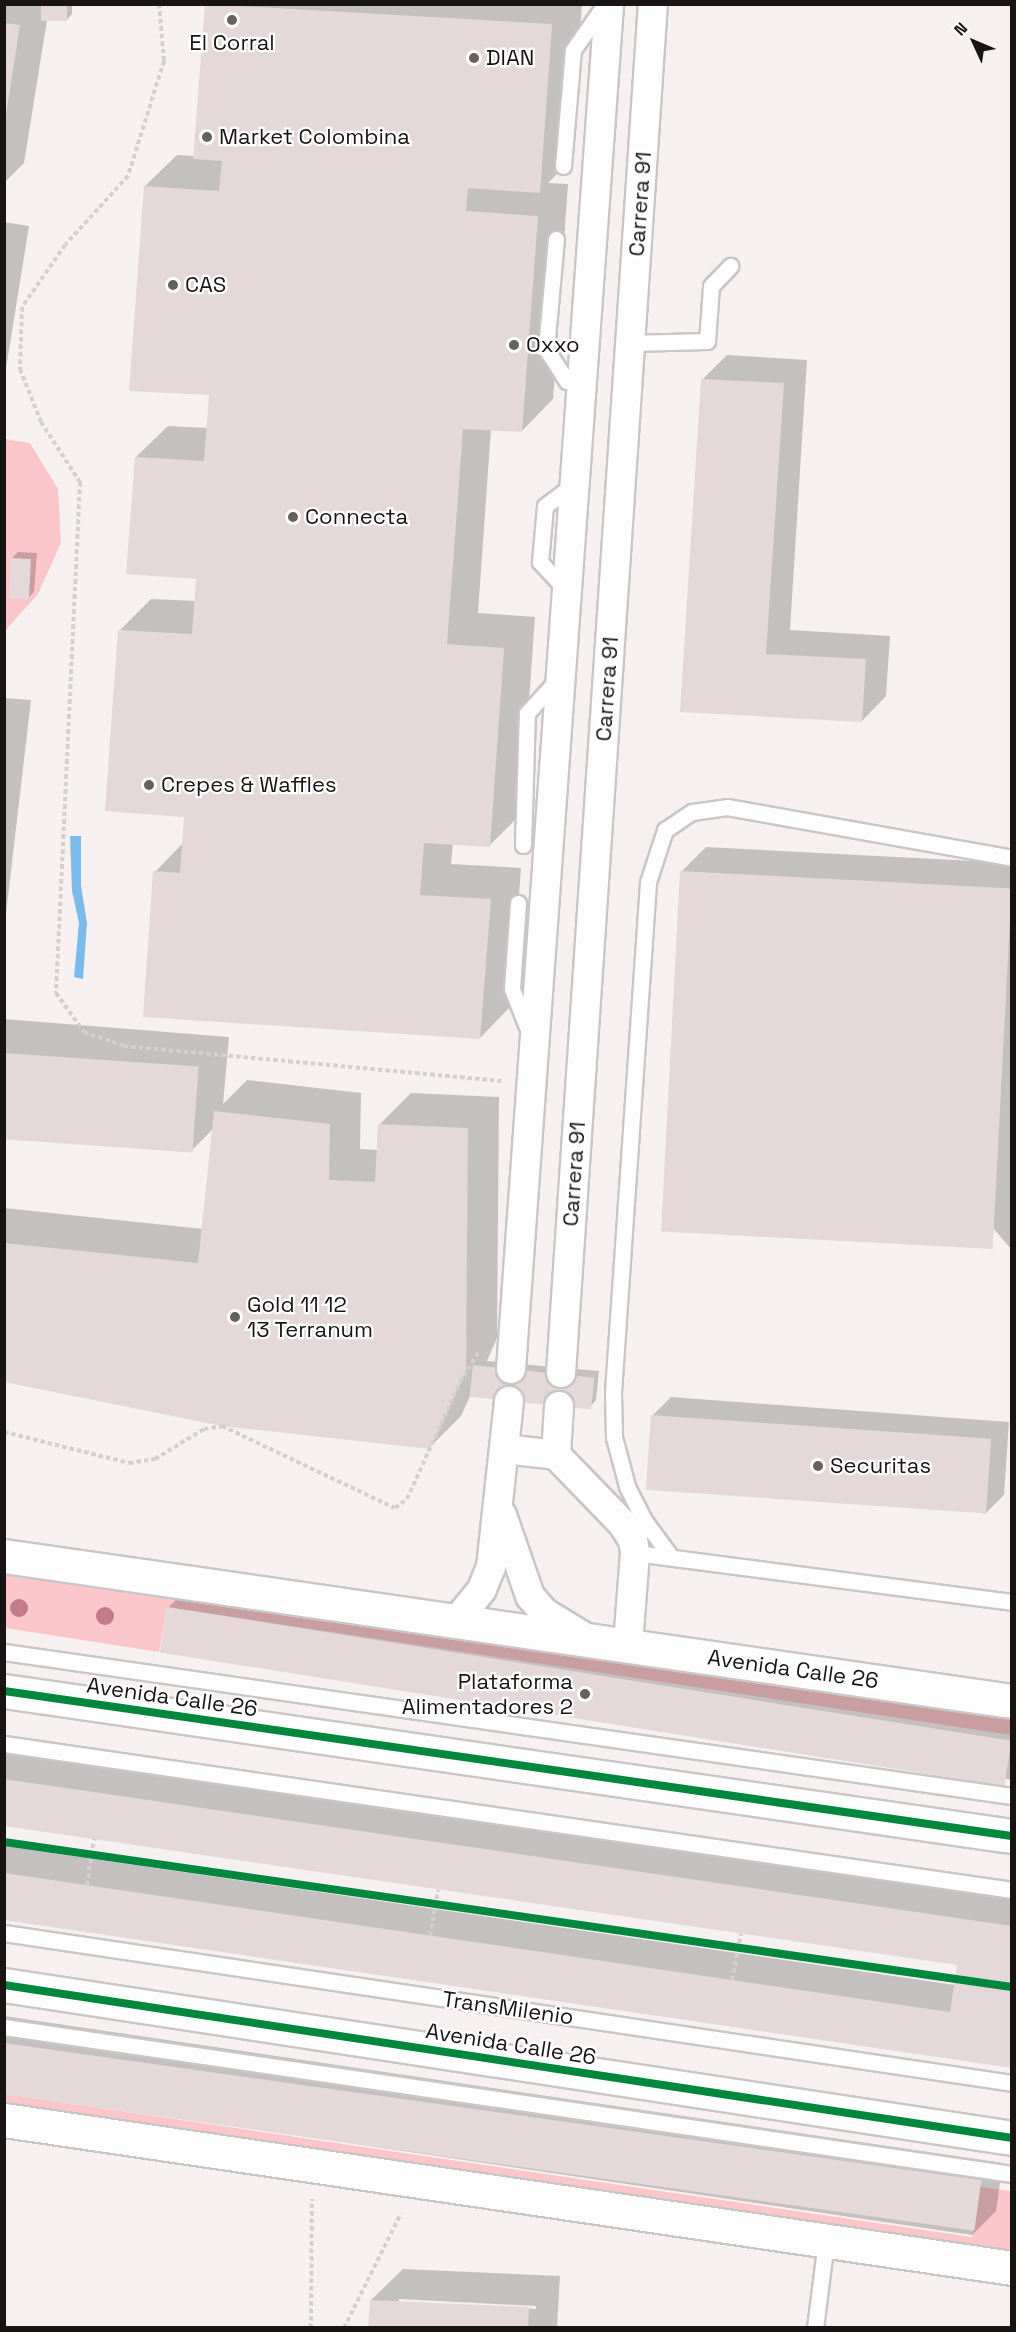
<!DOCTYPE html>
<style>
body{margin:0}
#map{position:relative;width:1016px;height:2332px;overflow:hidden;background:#f7f0f1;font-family:"Space Grotesk",sans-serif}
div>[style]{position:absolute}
.green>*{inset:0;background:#fbc6c9}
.water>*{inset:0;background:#7cbbe9}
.shadow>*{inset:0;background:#0003}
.building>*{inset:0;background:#e4d8d9;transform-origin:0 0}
.path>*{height:4px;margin-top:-2px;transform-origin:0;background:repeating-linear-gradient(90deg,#d3d0d1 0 4.5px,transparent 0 7.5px)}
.roads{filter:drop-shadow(2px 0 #cac6c6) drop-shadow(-2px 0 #cac6c6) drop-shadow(0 2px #cac6c6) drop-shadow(0 -2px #cac6c6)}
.lane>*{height:15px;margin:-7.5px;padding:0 7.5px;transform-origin:7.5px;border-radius:7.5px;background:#fefdfd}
.street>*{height:28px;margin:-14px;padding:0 14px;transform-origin:14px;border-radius:14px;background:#fefdfd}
.primary>*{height:33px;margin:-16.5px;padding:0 16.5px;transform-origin:16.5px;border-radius:16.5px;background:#fefdfd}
.cycleway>*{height:8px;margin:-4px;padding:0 4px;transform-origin:4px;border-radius:4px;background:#00873e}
.trees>*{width:18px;height:18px;margin:-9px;border-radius:50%;background:#c37b8a}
.dots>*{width:16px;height:16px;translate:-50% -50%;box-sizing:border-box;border:3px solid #fff;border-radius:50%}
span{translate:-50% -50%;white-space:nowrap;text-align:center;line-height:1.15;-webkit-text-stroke:4.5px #fff;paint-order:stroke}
.poi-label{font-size:22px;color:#181414}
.left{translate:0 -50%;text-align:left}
.right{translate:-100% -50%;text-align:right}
.street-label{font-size:22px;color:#181414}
.frame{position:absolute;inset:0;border:6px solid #181414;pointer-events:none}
.north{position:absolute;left:944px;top:12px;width:60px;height:60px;-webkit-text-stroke:4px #fff;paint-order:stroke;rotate:314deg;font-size:16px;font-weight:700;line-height:24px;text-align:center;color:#181414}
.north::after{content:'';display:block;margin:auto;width:21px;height:27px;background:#181414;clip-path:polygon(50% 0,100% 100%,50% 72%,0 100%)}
</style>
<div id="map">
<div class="green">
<div style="clip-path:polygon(5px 439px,30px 443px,58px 489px,61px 543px,38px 594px,5px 631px)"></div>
<div style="clip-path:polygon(4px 1571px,1011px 1718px,1011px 1735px,167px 1607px,159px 1652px,5px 1628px)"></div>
<div style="clip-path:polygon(5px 2094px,972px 2237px,980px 2187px,1011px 2191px,1011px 2255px,5px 2107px)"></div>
</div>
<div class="water">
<div style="clip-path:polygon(70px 836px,81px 836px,81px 886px,87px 923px,83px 979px,74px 977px,79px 923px,72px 891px)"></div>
</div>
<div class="shadow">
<div style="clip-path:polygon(4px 4px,72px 4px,72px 14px,66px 21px,47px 20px,24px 163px,4px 183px)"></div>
<div style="clip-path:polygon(207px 4px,582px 4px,571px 160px,548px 183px,568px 184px,553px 399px,522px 431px,491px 429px,478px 613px,535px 617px,521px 814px,489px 846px,453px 843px,451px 864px,521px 868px,511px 1006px,480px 1038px,155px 872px,183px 843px,185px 815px,120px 630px,151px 599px,196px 601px,198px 577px,136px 457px,168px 426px,208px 428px,210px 394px,145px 186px,177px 155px,195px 156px)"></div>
<div style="clip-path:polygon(4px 222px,29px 226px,4px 381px)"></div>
<div style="clip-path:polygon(727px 355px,807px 360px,790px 630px,890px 636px,886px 696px,862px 721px,681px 710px,703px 379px)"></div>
<div style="clip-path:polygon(18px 552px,37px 553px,34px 592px,28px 598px,12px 558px)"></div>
<div style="clip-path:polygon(4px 698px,31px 700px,4px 931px)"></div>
<div style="clip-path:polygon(706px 847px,1012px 863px,1012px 1250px,682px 871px)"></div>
<div style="clip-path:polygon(4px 1019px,229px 1037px,223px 1104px,247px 1080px,361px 1093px,360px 1149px,378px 1150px,379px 1125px,411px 1093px,499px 1097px,497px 1338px,487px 1361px,599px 1371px,596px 1400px,590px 1407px,470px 1396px,461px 1416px,429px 1448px,4px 1380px,4px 1208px,203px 1229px,213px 1129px,190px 1152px,4px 1138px)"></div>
<div style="clip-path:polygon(671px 1397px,1009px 1422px,1004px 1495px,985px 1514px,652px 1416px)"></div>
<div style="clip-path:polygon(192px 1583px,1012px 1708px,1012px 1780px,168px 1608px)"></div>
<div style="clip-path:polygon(4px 1752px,1012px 1899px,1012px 2067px,4px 1919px,4px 1846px,955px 1985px,959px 1964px,4px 1824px)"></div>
<div style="clip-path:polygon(4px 2016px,1003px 2163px,996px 2211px,972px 2235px,4px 2092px)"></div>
<div style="clip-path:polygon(evenodd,403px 2269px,560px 2276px,557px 2328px,370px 2328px,371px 2300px,403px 2269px,399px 2299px,536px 2306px,536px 2309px,399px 2302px,399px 2299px)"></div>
</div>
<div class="building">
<div style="left:41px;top:4px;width:26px;height:17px"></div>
<div style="clip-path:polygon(205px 4px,552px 24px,540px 193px,468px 188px,466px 211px,538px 216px,522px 432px,463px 429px,447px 644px,504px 648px,490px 847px,424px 843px,420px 895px,491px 899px,480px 1039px,143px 1017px,153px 871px,180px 873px,184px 817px,105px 811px,118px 630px,192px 634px,196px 579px,126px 574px,135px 457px,204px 461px,209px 395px,129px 391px,144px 186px,219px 191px,222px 161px,193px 159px)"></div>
<div style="clip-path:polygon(4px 23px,20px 25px,6px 115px,4px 115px)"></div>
<div style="clip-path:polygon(701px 379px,784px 383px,766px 654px,866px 659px,862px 722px,680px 712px)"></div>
<div style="left:11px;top:558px;width:20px;height:40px;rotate:3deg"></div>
<div style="left:680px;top:871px;width:332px;height:361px;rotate:3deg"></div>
<div style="left:4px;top:1053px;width:195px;height:86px;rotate:4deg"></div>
<div style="clip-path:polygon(214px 1111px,330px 1124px,329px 1180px,375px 1182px,378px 1124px,468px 1128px,466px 1371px,430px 1449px,222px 1426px,4px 1382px,4px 1243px,198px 1263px)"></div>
<div style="left:473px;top:1365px;width:122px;height:32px;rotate:6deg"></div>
<div style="left:651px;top:1415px;width:341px;height:75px;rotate:4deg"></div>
<div style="left:167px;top:1607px;width:855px;height:46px;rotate:9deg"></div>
<div style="clip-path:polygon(4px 1779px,1012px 1926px,1012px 2068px,4px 1920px,4px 1873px,950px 2012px,957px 1965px,4px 1826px)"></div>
<div style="left:4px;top:2043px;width:987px;height:51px;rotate:8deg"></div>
<div style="clip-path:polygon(370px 2300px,529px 2307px,528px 2328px,368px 2328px)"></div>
</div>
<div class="path">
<div style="left:159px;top:4px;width:57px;rotate:85deg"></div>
<div style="left:164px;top:61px;width:121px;rotate:107.4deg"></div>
<div style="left:128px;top:176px;width:93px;rotate:132.4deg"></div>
<div style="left:65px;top:245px;width:75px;rotate:124.7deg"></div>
<div style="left:22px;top:307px;width:62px;rotate:91.8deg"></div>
<div style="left:20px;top:369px;width:57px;rotate:68.4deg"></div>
<div style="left:41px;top:422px;width:72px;rotate:57deg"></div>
<div style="left:80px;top:482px;width:512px;rotate:92.69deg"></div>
<div style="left:56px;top:993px;width:48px;rotate:54.3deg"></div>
<div style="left:84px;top:1032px;width:42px;rotate:19.3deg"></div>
<div style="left:124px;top:1046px;width:379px;rotate:5.3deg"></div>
<div style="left:4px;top:1432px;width:129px;rotate:13.9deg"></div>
<div style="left:129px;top:1463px;width:26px;rotate:-9deg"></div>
<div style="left:155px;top:1459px;width:57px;rotate:-31.5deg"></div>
<div style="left:204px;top:1429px;width:18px;rotate:-9deg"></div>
<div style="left:222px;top:1426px;width:191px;rotate:25.4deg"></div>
<div style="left:395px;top:1508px;width:15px;rotate:-37deg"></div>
<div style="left:407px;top:1499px;width:128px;rotate:-65.6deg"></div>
<div style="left:460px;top:1382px;width:36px;rotate:-58deg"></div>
<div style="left:87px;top:1885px;width:47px;rotate:-81.3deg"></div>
<div style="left:430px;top:1936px;width:47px;rotate:-80.1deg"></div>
<div style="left:732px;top:1980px;width:47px;rotate:-78.9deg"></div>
<div style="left:311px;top:2328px;width:129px;rotate:-89.6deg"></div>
<div style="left:344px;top:2328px;width:128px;rotate:-63.6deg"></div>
</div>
<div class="roads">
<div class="lane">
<div style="left:563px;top:166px;width:116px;rotate:-85.1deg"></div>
<div style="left:573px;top:50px;width:45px;rotate:-54.9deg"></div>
<div style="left:599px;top:13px;width:9px"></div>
<div style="left:556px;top:239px;width:110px;rotate:95.2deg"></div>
<div style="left:546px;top:349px;width:38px;rotate:57deg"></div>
<div style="left:567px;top:381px;width:15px;rotate:11deg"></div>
<div style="left:630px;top:343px;width:77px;rotate:-1.5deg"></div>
<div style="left:707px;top:341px;width:55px;rotate:-85.8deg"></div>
<div style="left:711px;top:286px;width:28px;rotate:-46deg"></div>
<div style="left:567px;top:591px;width:40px;rotate:-133deg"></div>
<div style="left:540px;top:562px;width:56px;rotate:-84.9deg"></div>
<div style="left:545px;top:506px;width:38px;rotate:-37deg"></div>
<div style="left:523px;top:845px;width:132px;rotate:-88.3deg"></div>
<div style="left:527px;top:713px;width:47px;rotate:-47.6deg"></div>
<div style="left:518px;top:903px;width:86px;rotate:94deg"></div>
<div style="left:512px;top:989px;width:46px;rotate:68.4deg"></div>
<div style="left:635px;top:1553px;width:380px;rotate:7.4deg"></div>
<div style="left:671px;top:1557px;width:46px;rotate:-126.1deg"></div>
<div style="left:644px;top:1520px;width:38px;rotate:-117deg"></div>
<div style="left:627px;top:1486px;width:51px;rotate:-104.9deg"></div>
<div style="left:614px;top:1437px;width:45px;rotate:-91.3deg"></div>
<div style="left:613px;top:1392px;width:511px;rotate:-86.07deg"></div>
<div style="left:648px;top:882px;width:55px;rotate:-71.9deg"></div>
<div style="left:665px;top:830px;width:32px;rotate:-34deg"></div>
<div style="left:692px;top:812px;width:35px;rotate:-8deg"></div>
<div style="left:727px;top:807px;width:290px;rotate:10.1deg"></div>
<div style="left:4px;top:1652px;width:1018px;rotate:8.13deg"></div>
<div style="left:4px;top:1744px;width:1019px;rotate:8.24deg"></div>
<div style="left:4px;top:1933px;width:1019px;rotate:8.46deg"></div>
<div style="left:4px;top:2027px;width:1019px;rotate:8.3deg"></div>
<div style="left:815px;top:2328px;width:88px;rotate:-82.8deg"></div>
</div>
<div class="street">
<div style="left:511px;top:1369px;width:1369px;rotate:-85.89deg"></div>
<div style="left:561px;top:1373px;width:1372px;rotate:-86.16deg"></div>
<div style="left:559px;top:1406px;width:49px;rotate:93.5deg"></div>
<div style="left:556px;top:1455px;width:95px;rotate:45.9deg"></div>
<div style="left:622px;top:1523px;width:20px;rotate:57deg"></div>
<div style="left:633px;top:1540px;width:13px;rotate:81deg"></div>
<div style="left:635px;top:1553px;width:91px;rotate:94.4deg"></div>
<div style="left:505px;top:1449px;width:51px;rotate:6.7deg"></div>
<div style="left:502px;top:1515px;width:86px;rotate:70.9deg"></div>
<div style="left:530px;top:1596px;width:23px;rotate:49deg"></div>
<div style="left:545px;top:1613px;width:48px;rotate:31.4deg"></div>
<div style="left:458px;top:1619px;width:38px;rotate:-51deg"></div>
<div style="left:482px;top:1589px;width:24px;rotate:-68deg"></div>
<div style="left:491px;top:1567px;width:167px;rotate:-83.8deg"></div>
</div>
<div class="primary">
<div style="left:4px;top:1556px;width:1018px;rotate:8.19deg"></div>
<div style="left:4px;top:1691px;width:1018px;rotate:8.19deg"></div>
<div style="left:4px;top:1985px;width:1020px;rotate:8.63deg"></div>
<div style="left:4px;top:2120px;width:1019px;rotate:8.35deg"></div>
</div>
</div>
<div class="cycleway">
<div style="left:4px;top:1691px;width:1018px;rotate:8.19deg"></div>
<div style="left:4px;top:1842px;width:1018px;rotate:8.19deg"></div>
<div style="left:4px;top:1985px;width:1020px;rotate:8.63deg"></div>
</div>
<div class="trees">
<div style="left:19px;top:1608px"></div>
<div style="left:105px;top:1616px"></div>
</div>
<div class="dots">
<div style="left:232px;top:20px;background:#666161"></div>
<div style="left:474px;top:58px;background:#666161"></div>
<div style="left:207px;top:137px;background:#666161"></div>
<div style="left:173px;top:285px;background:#666161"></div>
<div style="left:514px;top:345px;background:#666161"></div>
<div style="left:293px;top:517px;background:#666161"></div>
<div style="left:149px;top:785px;background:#666161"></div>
<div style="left:235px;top:1317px;background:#666161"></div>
<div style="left:818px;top:1466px;background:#666161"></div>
<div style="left:585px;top:1694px;background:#666161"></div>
</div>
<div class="poi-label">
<span style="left:232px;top:43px">El Corral</span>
<span class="left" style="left:486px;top:58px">DIAN</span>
<span class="left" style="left:219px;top:137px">Market Colombina</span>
<span class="left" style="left:185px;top:285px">CAS</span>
<span class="left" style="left:526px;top:345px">Oxxo</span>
<span class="left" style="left:305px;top:517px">Connecta</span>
<span class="left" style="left:161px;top:785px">Crepes &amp; Waffles</span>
<span class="left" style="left:247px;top:1317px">Gold 11 12<br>13 Terranum</span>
<span class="left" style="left:830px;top:1466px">Securitas</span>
<span class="right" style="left:573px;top:1694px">Plataforma<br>Alimentadores 2</span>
</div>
<div class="street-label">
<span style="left:640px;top:204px;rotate:-86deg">Carrera 91</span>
<span style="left:607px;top:689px;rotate:-86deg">Carrera 91</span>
<span style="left:574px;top:1174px;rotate:-86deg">Carrera 91</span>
<span style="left:793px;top:1669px;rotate:8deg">Avenida Calle 26</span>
<span style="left:172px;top:1697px;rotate:8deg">Avenida Calle 26</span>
<span style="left:508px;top:2008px;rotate:8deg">TransMilenio</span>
<span style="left:511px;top:2044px;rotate:9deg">Avenida Calle 26</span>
</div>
<div class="frame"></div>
<div class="north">N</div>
</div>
